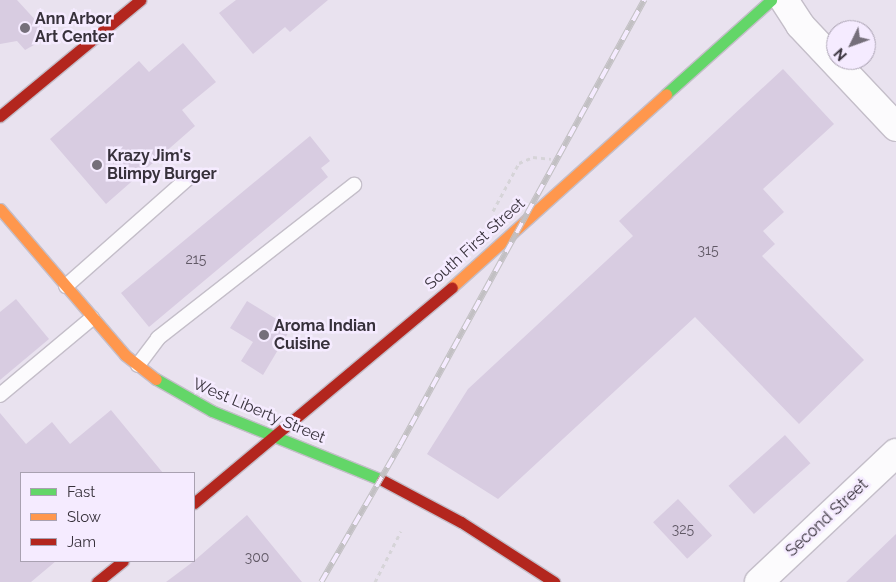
<!DOCTYPE html>
<style>
body{margin:0}
#map{position:relative;width:896px;height:582px;overflow:hidden;background:#e9e2ef;font-family:Raleway,sans-serif}
div>[style]{position:absolute}
.building>*{inset:0;background:#d8cce1;transform-origin:0 0}
.path>*{height:3px;margin-top:-1.5px;transform-origin:0;background:repeating-linear-gradient(90deg,#d6d4d8 0 4px,transparent 0 8px)}
.roads{filter:drop-shadow(1px 0 #c4bec9) drop-shadow(-1px 0 #c4bec9) drop-shadow(0 1px #c4bec9) drop-shadow(0 -1px #c4bec9)}
.lane>*{height:14px;margin:-7px;padding:0 7px;transform-origin:7px;border-radius:7px;background:#fcfbfd}
.street>*{height:28px;margin:-14px;padding:0 14px;transform-origin:14px;border-radius:14px;background:#fcfbfd}
.fast>*{height:11px;margin:-5.5px;padding:0 5.5px;transform-origin:5.5px;border-radius:5.5px;background:#63d668}
.slow>*{height:11px;margin:-5.5px;padding:0 5.5px;transform-origin:5.5px;border-radius:5.5px;background:#ff974d}
.jam>*{height:11px;margin:-5.5px;padding:0 5.5px;transform-origin:5.5px;border-radius:5.5px;background:#b3261e}
.rail>*{height:5.5px;margin-top:-2.75px;transform-origin:0;background:repeating-linear-gradient(90deg,#f5ebff 0 11px,#c2c0c3 0 22px);box-sizing:border-box;border-block:1px solid #c2c0c3}
.dots>*{width:14px;height:14px;translate:-50% -50%;box-sizing:border-box;border:2px solid #f5ebff;border-radius:50%}
span{translate:-50% -50%;white-space:nowrap;text-align:center;line-height:1.15;-webkit-text-stroke:5px #f5ebff;paint-order:stroke}
.number-label{font-size:14px;color:#605865}
.number-label span{-webkit-text-stroke-width:0}
.poi-label{font-size:16px;color:#37313b;font-weight:700}
.left{translate:0 -50%;text-align:left}
.street-label{font-size:16px;color:#37313b}
.legend{position:absolute;left:20px;top:472px;width:175px;height:90px;box-sizing:border-box;background:#f5ebff;border:1px solid #a9a1b1;margin:0;padding:6px 9px;list-style:none;font-size:15px;color:#37313b}
.legend li{display:flex;align-items:center;gap:10px;height:25px}
.legend b{width:25px;border:1px solid #a9a1b1}
.north{position:absolute;left:826px;top:20px;width:50px;height:50px;box-sizing:border-box;background:#f5ebff;border:1px solid #a9a1b1;border-radius:50%;rotate:228deg;font-size:14px;font-weight:700;line-height:20px;text-align:center;color:#37313b}
.north::after{content:'';display:block;margin:auto;width:18px;height:22px;background:#756f7a;clip-path:polygon(50% 0,100% 100%,50% 72%,0 100%)}
</style>
<div id="map">
<div class="building">
<div style="clip-path:polygon(0 0,17px 0,50px 36px,25px 50px,17px 41px,0 44px)"></div>
<div style="clip-path:polygon(236px 0,328px 0,290px 32px,285px 27px,253px 54px,219px 13px)"></div>
<div style="clip-path:polygon(183px 43px,216px 82px,182px 110px,195px 126px,106px 204px,50px 139px,139px 61px,149px 72px)"></div>
<div style="clip-path:polygon(783px 69px,834px 124px,763px 189px,784px 212px,763px 231px,775px 244px,762px 256px,864px 360px,799px 424px,695px 317px,498px 499px,427px 454px,468px 389px,633px 236px,619px 221px)"></div>
<div style="clip-path:polygon(310px 136px,330px 161px,321px 168px,328px 177px,149px 327px,121px 293px)"></div>
<div style="clip-path:polygon(16px 299px,49px 339px,0 380px,0 312px)"></div>
<div style="clip-path:polygon(247px 301px,291px 328px,263px 375px,241px 361px,253px 342px,230px 328px)"></div>
<div style="clip-path:polygon(111px 410px,163px 473px,21px 473px,21px 561px,56px 561px,31px 582px,0 582px,0 413px,26px 444px,52px 422px,70px 444px)"></div>
<div style="left:785px;top:435px;width:38px;height:76px;rotate:48deg"></div>
<div style="left:678px;top:499px;width:50px;height:34px;rotate:47deg"></div>
<div style="clip-path:polygon(247px 515px,302px 582px,166px 582px,194px 561px)"></div>
<div style="clip-path:polygon(896px 534px,896px 582px,846px 582px)"></div>
</div>
<div class="path">
<div style="left:493px;top:211px;width:55px;rotate:-61.6deg"></div>
<div style="left:519px;top:163px;width:15px;rotate:-23deg"></div>
<div style="left:533px;top:157px;width:18px;rotate:6deg"></div>
<div style="left:375px;top:582px;width:57px;rotate:-63deg"></div>
</div>
<div class="roads">
<div class="lane">
<div style="left:66px;top:286px;width:162px;rotate:-41.5deg"></div>
<div style="left:138px;top:365px;width:34px;rotate:-53deg"></div>
<div style="left:158px;top:338px;width:249px;rotate:-38deg"></div>
<div style="left:0;top:395px;width:120px;rotate:-39.9deg"></div>
</div>
<div class="street">
<div style="left:784px;top:0;width:30px;rotate:57deg"></div>
<div style="left:800px;top:25px;width:140px;rotate:46.7deg"></div>
<div style="left:759px;top:582px;width:188px;rotate:-43.3deg"></div>
</div>
<div class="fast">
<div style="left:666px;top:94px;width:141px;rotate:-41.8deg"></div>
<div style="left:156px;top:379px;width:64px;rotate:29.7deg"></div>
<div style="left:212px;top:411px;width:183px;rotate:22.1deg"></div>
</div>
<div class="slow">
<div style="left:0;top:209px;width:192px;rotate:49.4deg"></div>
<div style="left:125px;top:355px;width:39px;rotate:38deg"></div>
<div style="left:452px;top:287px;width:288px;rotate:-42deg"></div>
</div>
<div class="jam">
<div style="left:0;top:116px;width:182px;rotate:-39.6deg"></div>
<div style="left:382px;top:480px;width:89px;rotate:28deg"></div>
<div style="left:461px;top:522px;width:111px;rotate:32.8deg"></div>
<div style="left:194px;top:503px;width:336px;rotate:-39.9deg"></div>
<div style="left:97px;top:582px;width:33px;rotate:-39deg"></div>
</div>
</div>
<div class="rail">
<div style="left:321px;top:582px;width:158px;rotate:-60deg"></div>
<div style="left:400px;top:445px;width:508px;rotate:-61.26deg"></div>
</div>
<div class="dots">
<div style="left:25px;top:28px;background:#756f7a"></div>
<div style="left:97px;top:165px;background:#756f7a"></div>
<div style="left:264px;top:335px;background:#756f7a"></div>
</div>
<div class="number-label">
<span style="left:708px;top:250px">315</span>
<span style="left:196px;top:259px">215</span>
<span style="left:683px;top:529px">325</span>
<span style="left:257px;top:557px">300</span>
</div>
<div class="poi-label">
<span class="left" style="left:35px;top:28px">Ann Arbor<br>Art Center</span>
<span class="left" style="left:107px;top:165px">Krazy Jim's<br>Blimpy Burger</span>
<span class="left" style="left:274px;top:335px">Aroma Indian<br>Cuisine</span>
</div>
<div class="street-label">
<span style="left:475px;top:244px;rotate:-42deg">South First Street</span>
<span style="left:259px;top:411px;rotate:23deg">West Liberty Street</span>
<span style="left:827px;top:518px;rotate:-43deg">Second Street</span>
</div>
<ul class="legend">
<li><b style="height:6px;background:#63d668"></b>Fast</li>
<li><b style="height:6px;background:#ff974d"></b>Slow</li>
<li><b style="height:6px;background:#b3261e"></b>Jam</li>
</ul>
<div class="north">N</div>
</div>
